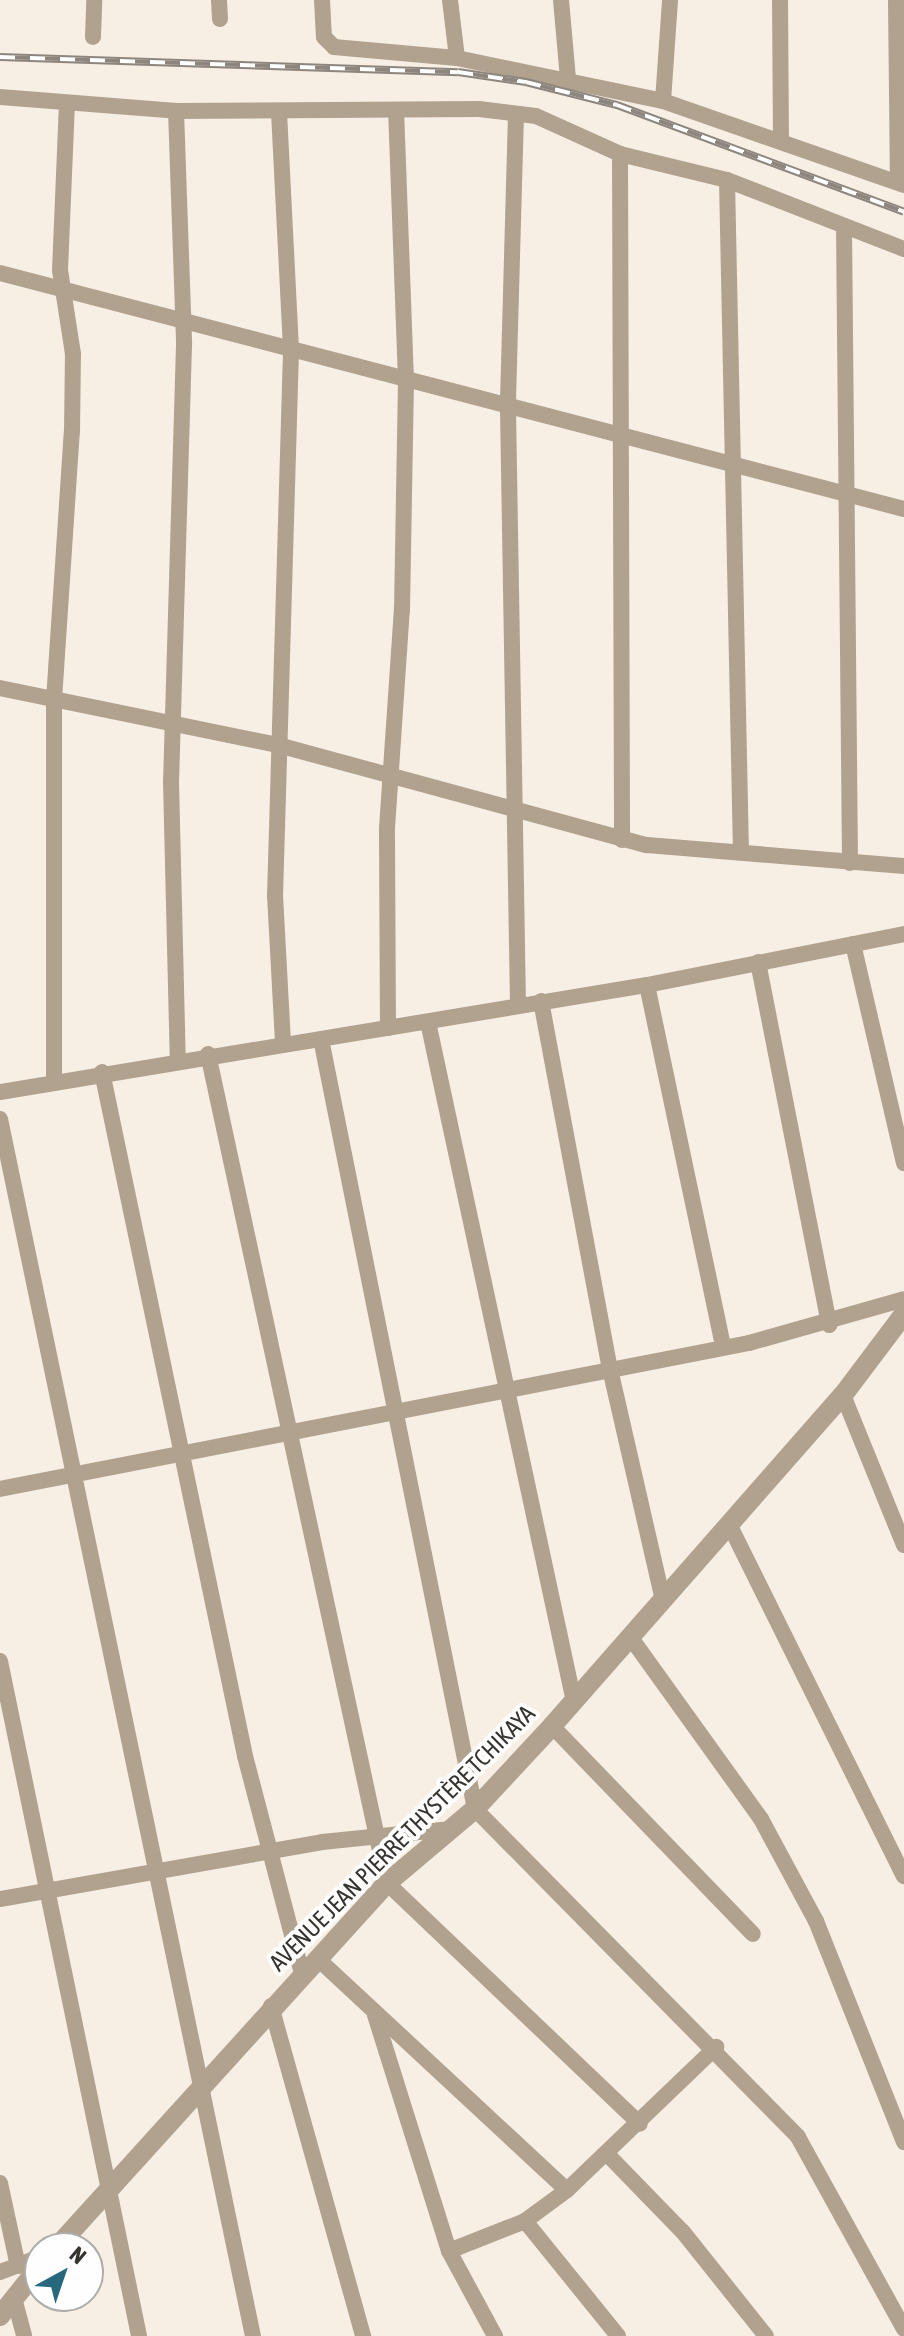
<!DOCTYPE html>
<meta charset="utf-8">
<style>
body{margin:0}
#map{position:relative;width:904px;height:2336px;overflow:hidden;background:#f8efe4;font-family:"Asap Condensed",sans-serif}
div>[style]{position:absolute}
.minor>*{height:16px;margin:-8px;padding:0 8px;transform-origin:8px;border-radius:8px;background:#b1a290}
.tertiary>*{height:20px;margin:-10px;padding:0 10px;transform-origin:10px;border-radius:10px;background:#b1a290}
.rail>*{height:8px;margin-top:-4px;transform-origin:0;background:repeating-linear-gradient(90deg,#fefefe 0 15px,#8c867f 0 30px);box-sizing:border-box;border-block:2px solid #8c867f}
span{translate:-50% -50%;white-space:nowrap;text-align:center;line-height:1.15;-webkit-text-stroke:8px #fefefe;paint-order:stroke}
.street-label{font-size:24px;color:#36322e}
.north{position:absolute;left:24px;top:2232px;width:80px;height:80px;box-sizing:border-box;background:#fefefe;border:2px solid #aeacab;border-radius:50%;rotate:40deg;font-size:22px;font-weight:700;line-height:32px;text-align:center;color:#36322e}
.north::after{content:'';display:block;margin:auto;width:28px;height:36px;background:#27687c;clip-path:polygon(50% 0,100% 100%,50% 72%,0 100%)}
</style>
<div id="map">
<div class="minor">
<div style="left:219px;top:0;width:19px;rotate:87deg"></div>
<div style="left:322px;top:0;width:37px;rotate:87deg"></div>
<div style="left:324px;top:37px;width:14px;rotate:45deg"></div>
<div style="left:334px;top:47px;width:123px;rotate:5.1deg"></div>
<div style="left:457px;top:58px;width:210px;rotate:11.8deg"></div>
<div style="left:663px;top:101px;width:255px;rotate:19.2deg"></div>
<div style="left:450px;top:0;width:58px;rotate:83.1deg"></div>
<div style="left:561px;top:0;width:78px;rotate:84.9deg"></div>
<div style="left:780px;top:0;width:138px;rotate:89.6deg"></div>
<div style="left:896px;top:0;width:182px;rotate:89.4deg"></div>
<div style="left:93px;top:37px;width:37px;rotate:-88deg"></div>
<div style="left:0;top:97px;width:177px;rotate:4.5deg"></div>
<div style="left:176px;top:111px;width:303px;rotate:-0.4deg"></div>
<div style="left:479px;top:109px;width:57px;rotate:7deg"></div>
<div style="left:536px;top:116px;width:92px;rotate:24.3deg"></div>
<div style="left:620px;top:154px;width:110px;rotate:13.7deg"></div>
<div style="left:727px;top:180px;width:190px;rotate:21.3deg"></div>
<div style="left:663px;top:101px;width:101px;rotate:-86deg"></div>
<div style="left:176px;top:111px;width:234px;rotate:88deg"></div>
<div style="left:184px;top:345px;width:437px;rotate:91.7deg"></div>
<div style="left:171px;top:782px;width:277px;rotate:88.6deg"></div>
<div style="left:279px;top:112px;width:239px;rotate:87.1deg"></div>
<div style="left:291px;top:351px;width:544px;rotate:91.68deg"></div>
<div style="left:275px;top:895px;width:150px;rotate:86.9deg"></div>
<div style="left:516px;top:114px;width:295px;rotate:91.6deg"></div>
<div style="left:508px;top:409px;width:597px;rotate:89.04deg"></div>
<div style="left:620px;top:154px;width:686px;rotate:89.83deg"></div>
<div style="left:727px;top:180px;width:672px;rotate:88.81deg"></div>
<div style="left:844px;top:226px;width:637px;rotate:89.46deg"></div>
<div style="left:0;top:273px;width:934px;rotate:14.63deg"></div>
<div style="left:0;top:688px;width:284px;rotate:11.6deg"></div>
<div style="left:278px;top:745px;width:382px;rotate:15.2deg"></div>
<div style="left:647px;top:845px;width:258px;rotate:4.7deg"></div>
<div style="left:853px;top:944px;width:225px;rotate:76.9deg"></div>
<div style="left:758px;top:962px;width:370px;rotate:78.9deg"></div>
<div style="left:647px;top:985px;width:370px;rotate:78.1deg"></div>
<div style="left:541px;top:1001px;width:374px;rotate:79.4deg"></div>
<div style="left:610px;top:1369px;width:237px;rotate:77.1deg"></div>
<div style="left:428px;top:1022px;width:695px;rotate:77.88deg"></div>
<div style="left:388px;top:1028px;width:200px;rotate:-90.3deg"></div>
<div style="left:387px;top:828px;width:219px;rotate:-86.1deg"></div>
<div style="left:402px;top:610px;width:229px;rotate:-89deg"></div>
<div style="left:406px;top:381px;width:269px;rotate:-92.1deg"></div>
<div style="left:321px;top:1039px;width:785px;rotate:78.69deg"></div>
<div style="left:475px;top:1809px;width:460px;rotate:45.4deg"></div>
<div style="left:798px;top:2137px;width:219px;rotate:61.1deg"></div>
<div style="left:208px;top:1054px;width:848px;rotate:77.82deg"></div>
<div style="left:387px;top:1883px;width:349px;rotate:43.6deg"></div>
<div style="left:102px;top:1072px;width:699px;rotate:78.19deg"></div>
<div style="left:245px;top:1756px;width:225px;rotate:75.3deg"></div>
<div style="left:54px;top:1081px;width:381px;rotate:-90deg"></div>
<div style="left:54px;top:700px;width:269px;rotate:-86.2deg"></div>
<div style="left:72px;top:432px;width:78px;rotate:-89.3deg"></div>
<div style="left:73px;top:354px;width:85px;rotate:-98.8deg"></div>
<div style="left:60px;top:270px;width:165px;rotate:-87.6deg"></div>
<div style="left:0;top:1092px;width:656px;rotate:-9.39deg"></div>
<div style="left:647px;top:985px;width:262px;rotate:-11.2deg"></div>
<div style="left:0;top:1119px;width:1243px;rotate:78.26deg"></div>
<div style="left:843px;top:1395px;width:162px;rotate:67.9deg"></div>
<div style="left:0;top:1489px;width:763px;rotate:-11.03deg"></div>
<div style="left:749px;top:1343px;width:161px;rotate:-15.8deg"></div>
<div style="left:730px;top:1526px;width:391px;rotate:63.6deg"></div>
<div style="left:631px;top:1638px;width:223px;rotate:54.3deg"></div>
<div style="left:761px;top:1819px;width:116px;rotate:61.7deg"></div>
<div style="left:816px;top:1921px;width:238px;rotate:68.3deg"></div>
<div style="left:0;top:1661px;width:689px;rotate:78.36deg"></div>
<div style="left:552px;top:1726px;width:289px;rotate:46deg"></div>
<div style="left:0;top:1899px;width:327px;rotate:-10deg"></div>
<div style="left:322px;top:1842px;width:130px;rotate:-5.8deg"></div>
<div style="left:317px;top:1958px;width:341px;rotate:42.9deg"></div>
<div style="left:271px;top:2006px;width:343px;rotate:74.4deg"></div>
<div style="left:375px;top:2015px;width:247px;rotate:72.6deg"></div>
<div style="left:449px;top:2251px;width:97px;rotate:61.6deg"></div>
<div style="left:608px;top:2155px;width:107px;rotate:45.8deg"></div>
<div style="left:683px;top:2232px;width:133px;rotate:51.4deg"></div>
<div style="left:0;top:2183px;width:85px;rotate:77.8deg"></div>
<div style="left:525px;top:2221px;width:148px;rotate:51deg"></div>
<div style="left:449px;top:2251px;width:82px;rotate:-21.5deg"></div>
<div style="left:525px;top:2221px;width:52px;rotate:-36.4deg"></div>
<div style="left:567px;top:2190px;width:207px;rotate:-43.8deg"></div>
<div style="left:0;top:2272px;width:43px;rotate:-20.6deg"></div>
<div style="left:14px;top:2298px;width:39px;rotate:75deg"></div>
</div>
<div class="tertiary">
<div style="left:56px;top:2248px;width:493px;rotate:-47.8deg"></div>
<div style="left:387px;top:1883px;width:115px;rotate:-40.1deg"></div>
<div style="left:475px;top:1809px;width:113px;rotate:-47.1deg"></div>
<div style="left:552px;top:1726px;width:441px;rotate:-48.7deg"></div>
<div style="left:843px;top:1395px;width:101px;rotate:-53deg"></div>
<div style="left:0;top:2316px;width:64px;rotate:-51.3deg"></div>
</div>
<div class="rail">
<div style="left:0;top:57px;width:458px;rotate:1.9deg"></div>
<div style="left:458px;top:72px;width:69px;rotate:8.4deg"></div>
<div style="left:526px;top:82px;width:94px;rotate:14.2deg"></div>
<div style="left:617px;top:105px;width:306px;rotate:20.4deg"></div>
</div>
<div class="street-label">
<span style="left:402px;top:1838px;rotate:-45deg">AVENUE JEAN PIERRE THYSTÈRE TCHIKAYA</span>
</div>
<div class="north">N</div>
</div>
